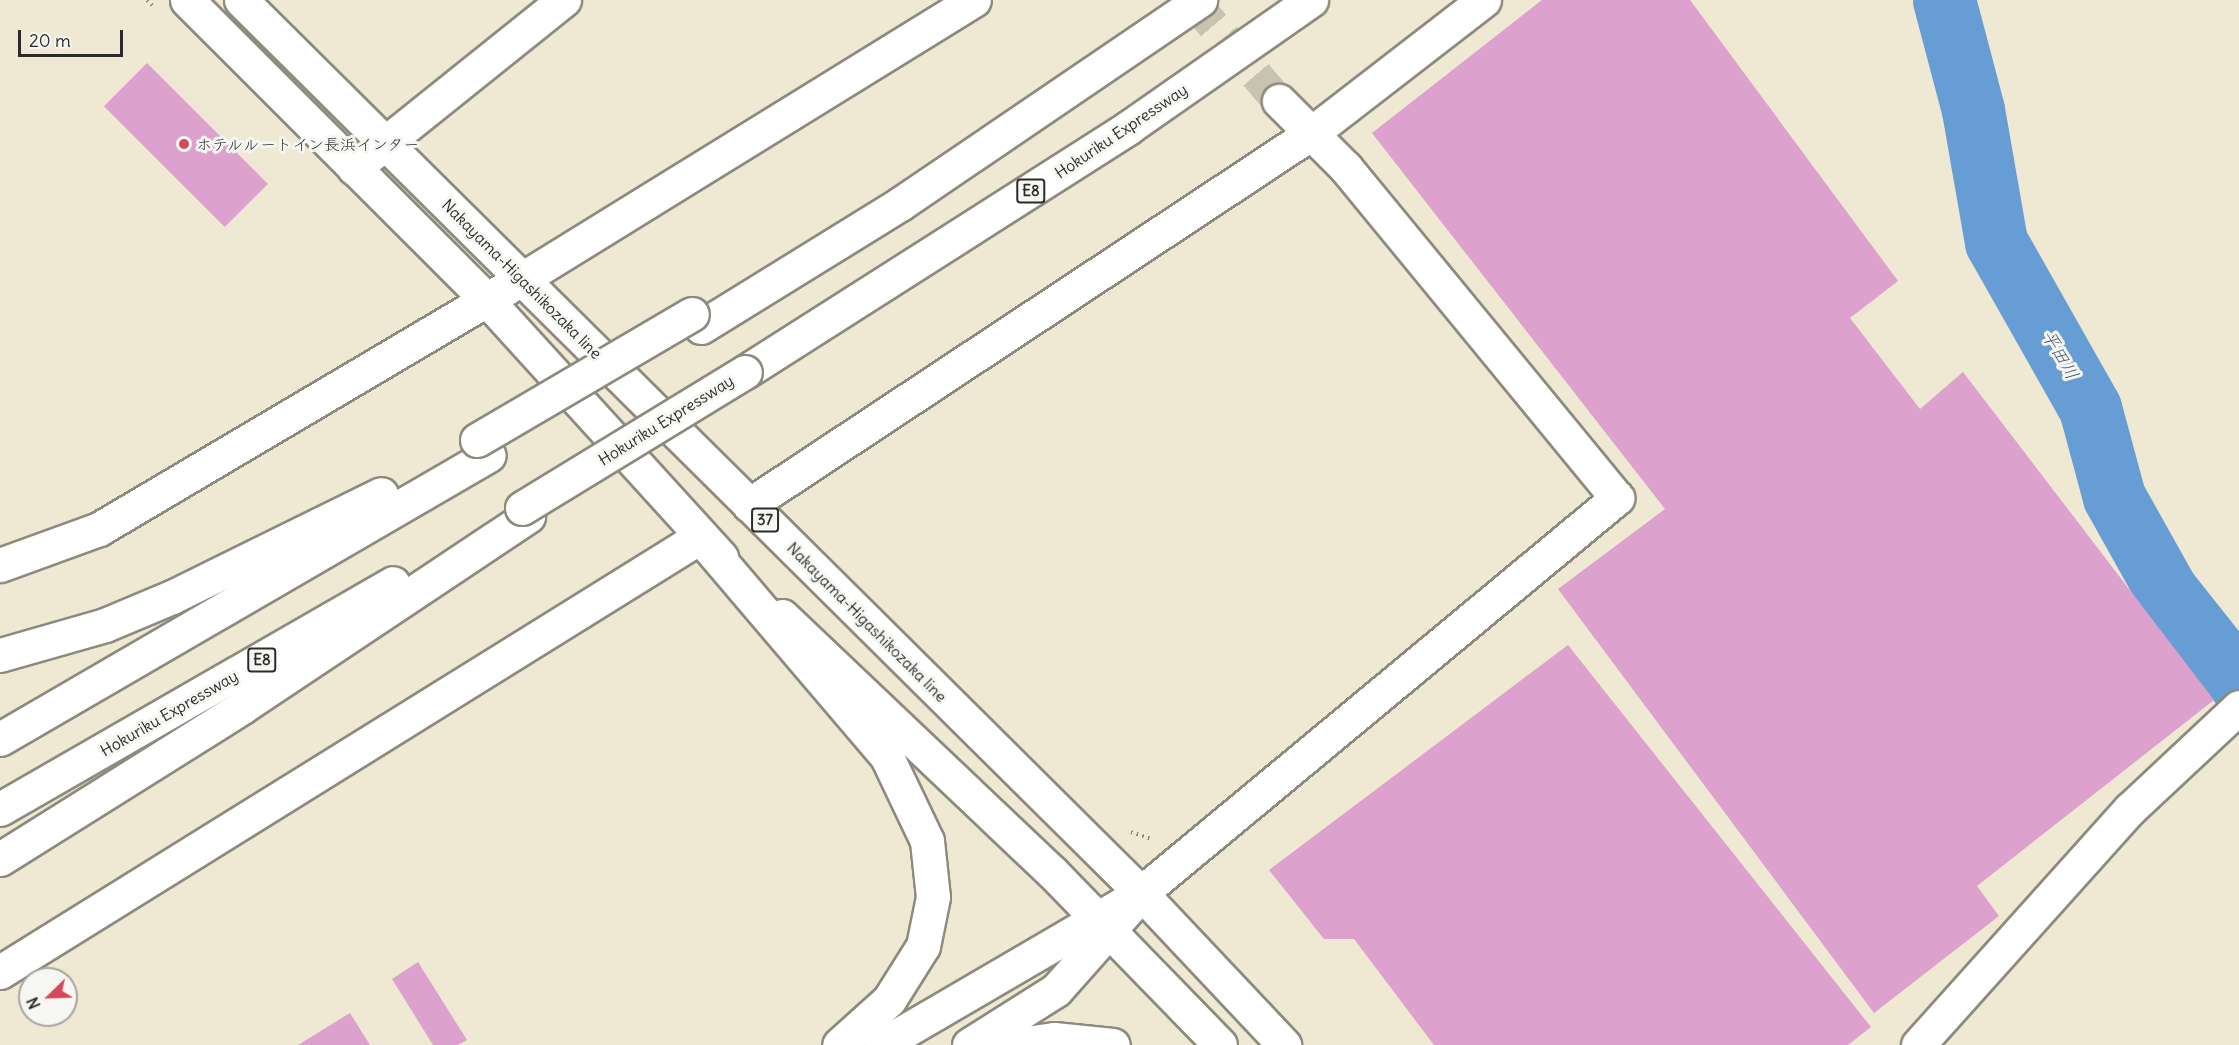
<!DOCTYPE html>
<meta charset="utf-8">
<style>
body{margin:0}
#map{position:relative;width:2239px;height:1045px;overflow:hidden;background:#efe8d2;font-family:Delius,"Klee One",sans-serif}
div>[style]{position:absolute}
.river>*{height:63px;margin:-31.5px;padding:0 31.5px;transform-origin:31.5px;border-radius:31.5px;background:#669dd4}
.building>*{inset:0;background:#dda1ce;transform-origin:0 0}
.minor-tunnel>*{height:33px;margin-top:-16.5px;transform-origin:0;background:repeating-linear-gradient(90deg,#c8c2b1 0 33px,transparent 0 49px)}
.path>*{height:4px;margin-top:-2px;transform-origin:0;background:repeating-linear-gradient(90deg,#8d8a7e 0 1.5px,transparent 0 6px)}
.roads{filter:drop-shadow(2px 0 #8d8a7e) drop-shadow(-2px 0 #8d8a7e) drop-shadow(0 2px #8d8a7e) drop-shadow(0 -2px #8d8a7e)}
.minor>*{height:33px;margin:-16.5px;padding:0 16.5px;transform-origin:16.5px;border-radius:16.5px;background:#fff}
.major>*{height:33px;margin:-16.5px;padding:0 16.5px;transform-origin:16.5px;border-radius:16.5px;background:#fff}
.highway>*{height:33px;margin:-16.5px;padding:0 16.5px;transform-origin:16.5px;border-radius:16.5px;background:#fff}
.bridges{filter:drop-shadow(2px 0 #8d8a7e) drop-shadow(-2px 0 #8d8a7e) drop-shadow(0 2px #8d8a7e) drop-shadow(0 -2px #8d8a7e)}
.highway-bridge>*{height:33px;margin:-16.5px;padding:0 16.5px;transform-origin:16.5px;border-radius:16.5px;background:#fff}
.dots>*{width:16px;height:16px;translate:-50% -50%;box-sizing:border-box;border:3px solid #f6f6f2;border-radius:50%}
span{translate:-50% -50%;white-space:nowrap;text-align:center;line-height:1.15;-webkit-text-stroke:6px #f6f6f2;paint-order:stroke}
.shield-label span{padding:2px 4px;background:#f6f6f2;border:2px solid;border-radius:4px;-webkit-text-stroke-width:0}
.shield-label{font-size:15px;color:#2b2b2b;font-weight:700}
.street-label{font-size:16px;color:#2b2b2b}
.poi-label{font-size:16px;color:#2b2b2b}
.left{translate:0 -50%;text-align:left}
.water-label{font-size:18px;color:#43596f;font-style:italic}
.north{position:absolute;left:18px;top:967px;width:60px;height:60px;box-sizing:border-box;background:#f6f6f2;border:2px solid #a5a5a2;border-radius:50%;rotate:247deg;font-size:16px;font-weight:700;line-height:24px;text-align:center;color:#2b2b2b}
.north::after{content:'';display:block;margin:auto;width:21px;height:27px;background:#d1495b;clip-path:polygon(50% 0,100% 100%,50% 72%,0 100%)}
.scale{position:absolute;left:18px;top:30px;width:105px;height:27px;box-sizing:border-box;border:3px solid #2b2b2b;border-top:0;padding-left:8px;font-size:18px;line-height:21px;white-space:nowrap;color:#2b2b2b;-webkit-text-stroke:4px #f6f6f2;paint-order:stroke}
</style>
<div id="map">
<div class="river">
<div style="left:1944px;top:0;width:114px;rotate:75.2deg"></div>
<div style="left:1973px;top:110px;width:134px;rotate:80.1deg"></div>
<div style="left:1996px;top:242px;width:191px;rotate:60.5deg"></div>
<div style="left:2090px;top:408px;width:92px;rotate:74.9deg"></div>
<div style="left:2114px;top:497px;width:107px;rotate:60.8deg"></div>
<div style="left:2166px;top:590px;width:117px;rotate:51.6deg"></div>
</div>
<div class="building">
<div style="clip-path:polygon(1542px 0,1690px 0,1898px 281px,1850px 318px,1920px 409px,1963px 372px,2214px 700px,1977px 886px,1999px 916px,1874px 1013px,1558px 589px,1665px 509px,1372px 133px)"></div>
<div style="left:147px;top:63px;width:171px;height:61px;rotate:45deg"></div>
<div style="clip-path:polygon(1568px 645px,1871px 1027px,1848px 1045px,1434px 1045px,1354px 939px,1324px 939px,1269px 870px)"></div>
<div style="clip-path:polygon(418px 962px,467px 1040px,458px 1045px,433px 1045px,392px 979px)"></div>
<div style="clip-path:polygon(350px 1013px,370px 1045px,298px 1045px)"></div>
</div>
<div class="minor-tunnel">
<div style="left:1192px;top:0;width:133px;rotate:49.3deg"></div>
</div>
<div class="path">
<div style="left:147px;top:0;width:8px;rotate:45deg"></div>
<div style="left:1131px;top:832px;width:21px;rotate:19deg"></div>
</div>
<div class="roads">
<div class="minor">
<div style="left:354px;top:168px;width:269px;rotate:-38.7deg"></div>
<div style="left:749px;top:505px;width:676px;rotate:-33.48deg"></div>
<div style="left:1313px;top:132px;width:216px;rotate:-37.7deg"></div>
<div style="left:0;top:565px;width:105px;rotate:-20deg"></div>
<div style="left:99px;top:529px;width:491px;rotate:-30.6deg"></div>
<div style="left:522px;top:279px;width:531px;rotate:-31.69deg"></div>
<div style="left:1141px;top:893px;width:619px;rotate:-39.69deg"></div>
<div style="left:1617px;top:498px;width:427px;rotate:-129.4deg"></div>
<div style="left:1346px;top:168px;width:95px;rotate:-135deg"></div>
<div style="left:0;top:972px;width:824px;rotate:-31.86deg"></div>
<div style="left:1918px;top:1045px;width:317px;rotate:-48.1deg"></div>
<div style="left:2130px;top:809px;width:149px;rotate:-43.1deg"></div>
</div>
<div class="major">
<div style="left:187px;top:0;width:424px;rotate:45deg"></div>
<div style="left:487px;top:300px;width:348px;rotate:47.7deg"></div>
<div style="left:241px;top:0;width:1268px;rotate:44.78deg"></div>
<div style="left:1141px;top:893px;width:209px;rotate:46.7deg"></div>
<div style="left:782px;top:616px;width:372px;rotate:43.5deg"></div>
<div style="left:1052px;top:872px;width:241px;rotate:45.8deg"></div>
</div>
<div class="highway">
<div style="left:701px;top:327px;width:234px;rotate:-31.7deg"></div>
<div style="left:900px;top:204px;width:363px;rotate:-34.2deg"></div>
<div style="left:745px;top:372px;width:456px;rotate:-32.5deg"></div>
<div style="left:1129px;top:127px;width:222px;rotate:-34.9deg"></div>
<div style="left:700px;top:537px;width:289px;rotate:49.6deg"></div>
<div style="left:887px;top:757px;width:93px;rotate:64.5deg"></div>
<div style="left:927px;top:841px;width:56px;rotate:83.9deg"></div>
<div style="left:933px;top:897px;width:50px;rotate:101.5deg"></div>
<div style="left:923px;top:946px;width:64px;rotate:122.2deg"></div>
<div style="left:889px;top:1000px;width:67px;rotate:138deg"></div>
<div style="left:0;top:655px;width:109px;rotate:-15.9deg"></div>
<div style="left:105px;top:625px;width:73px;rotate:-22.7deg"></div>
<div style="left:172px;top:597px;width:233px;rotate:-26.2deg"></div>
<div style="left:0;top:739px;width:565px;rotate:-30.15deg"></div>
<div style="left:0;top:809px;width:453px;rotate:-29.9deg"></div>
<div style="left:0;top:859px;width:286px;rotate:-32.1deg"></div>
<div style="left:242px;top:707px;width:344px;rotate:-33.7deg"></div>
<div style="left:881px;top:1045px;width:301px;rotate:-30.3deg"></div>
<div style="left:969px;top:1045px;width:103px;rotate:-32.3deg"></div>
<div style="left:1056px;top:990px;width:118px;rotate:-48.4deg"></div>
<div style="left:1012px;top:1045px;width:42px;rotate:-8.1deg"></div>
<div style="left:1054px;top:1039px;width:59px;rotate:5.8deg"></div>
</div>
</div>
<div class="bridges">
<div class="highway-bridge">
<div style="left:477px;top:440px;width:249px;rotate:-30.4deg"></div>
<div style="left:522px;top:508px;width:261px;rotate:-31.4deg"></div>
</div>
</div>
<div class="dots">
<div style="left:184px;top:144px;background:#d1495b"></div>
</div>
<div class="shield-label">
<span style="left:1031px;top:191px">E8</span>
<span style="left:765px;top:520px">37</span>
<span style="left:262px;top:660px">E8</span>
</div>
<div class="street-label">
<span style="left:1121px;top:131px;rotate:-34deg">Hokuriku Expressway</span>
<span style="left:522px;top:279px;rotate:45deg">Nakayama-Higashikozaka line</span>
<span style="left:666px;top:420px;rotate:-32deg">Hokuriku Expressway</span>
<span style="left:867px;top:622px;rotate:45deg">Nakayama-Higashikozaka line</span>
<span style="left:169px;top:713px;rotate:-30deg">Hokuriku Expressway</span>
</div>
<div class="poi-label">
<span class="left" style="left:196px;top:144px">ホテルルートイン長浜インター</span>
</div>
<div class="water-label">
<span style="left:2060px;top:355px;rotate:60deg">平田川</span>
</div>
<div class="north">N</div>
<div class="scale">20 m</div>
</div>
